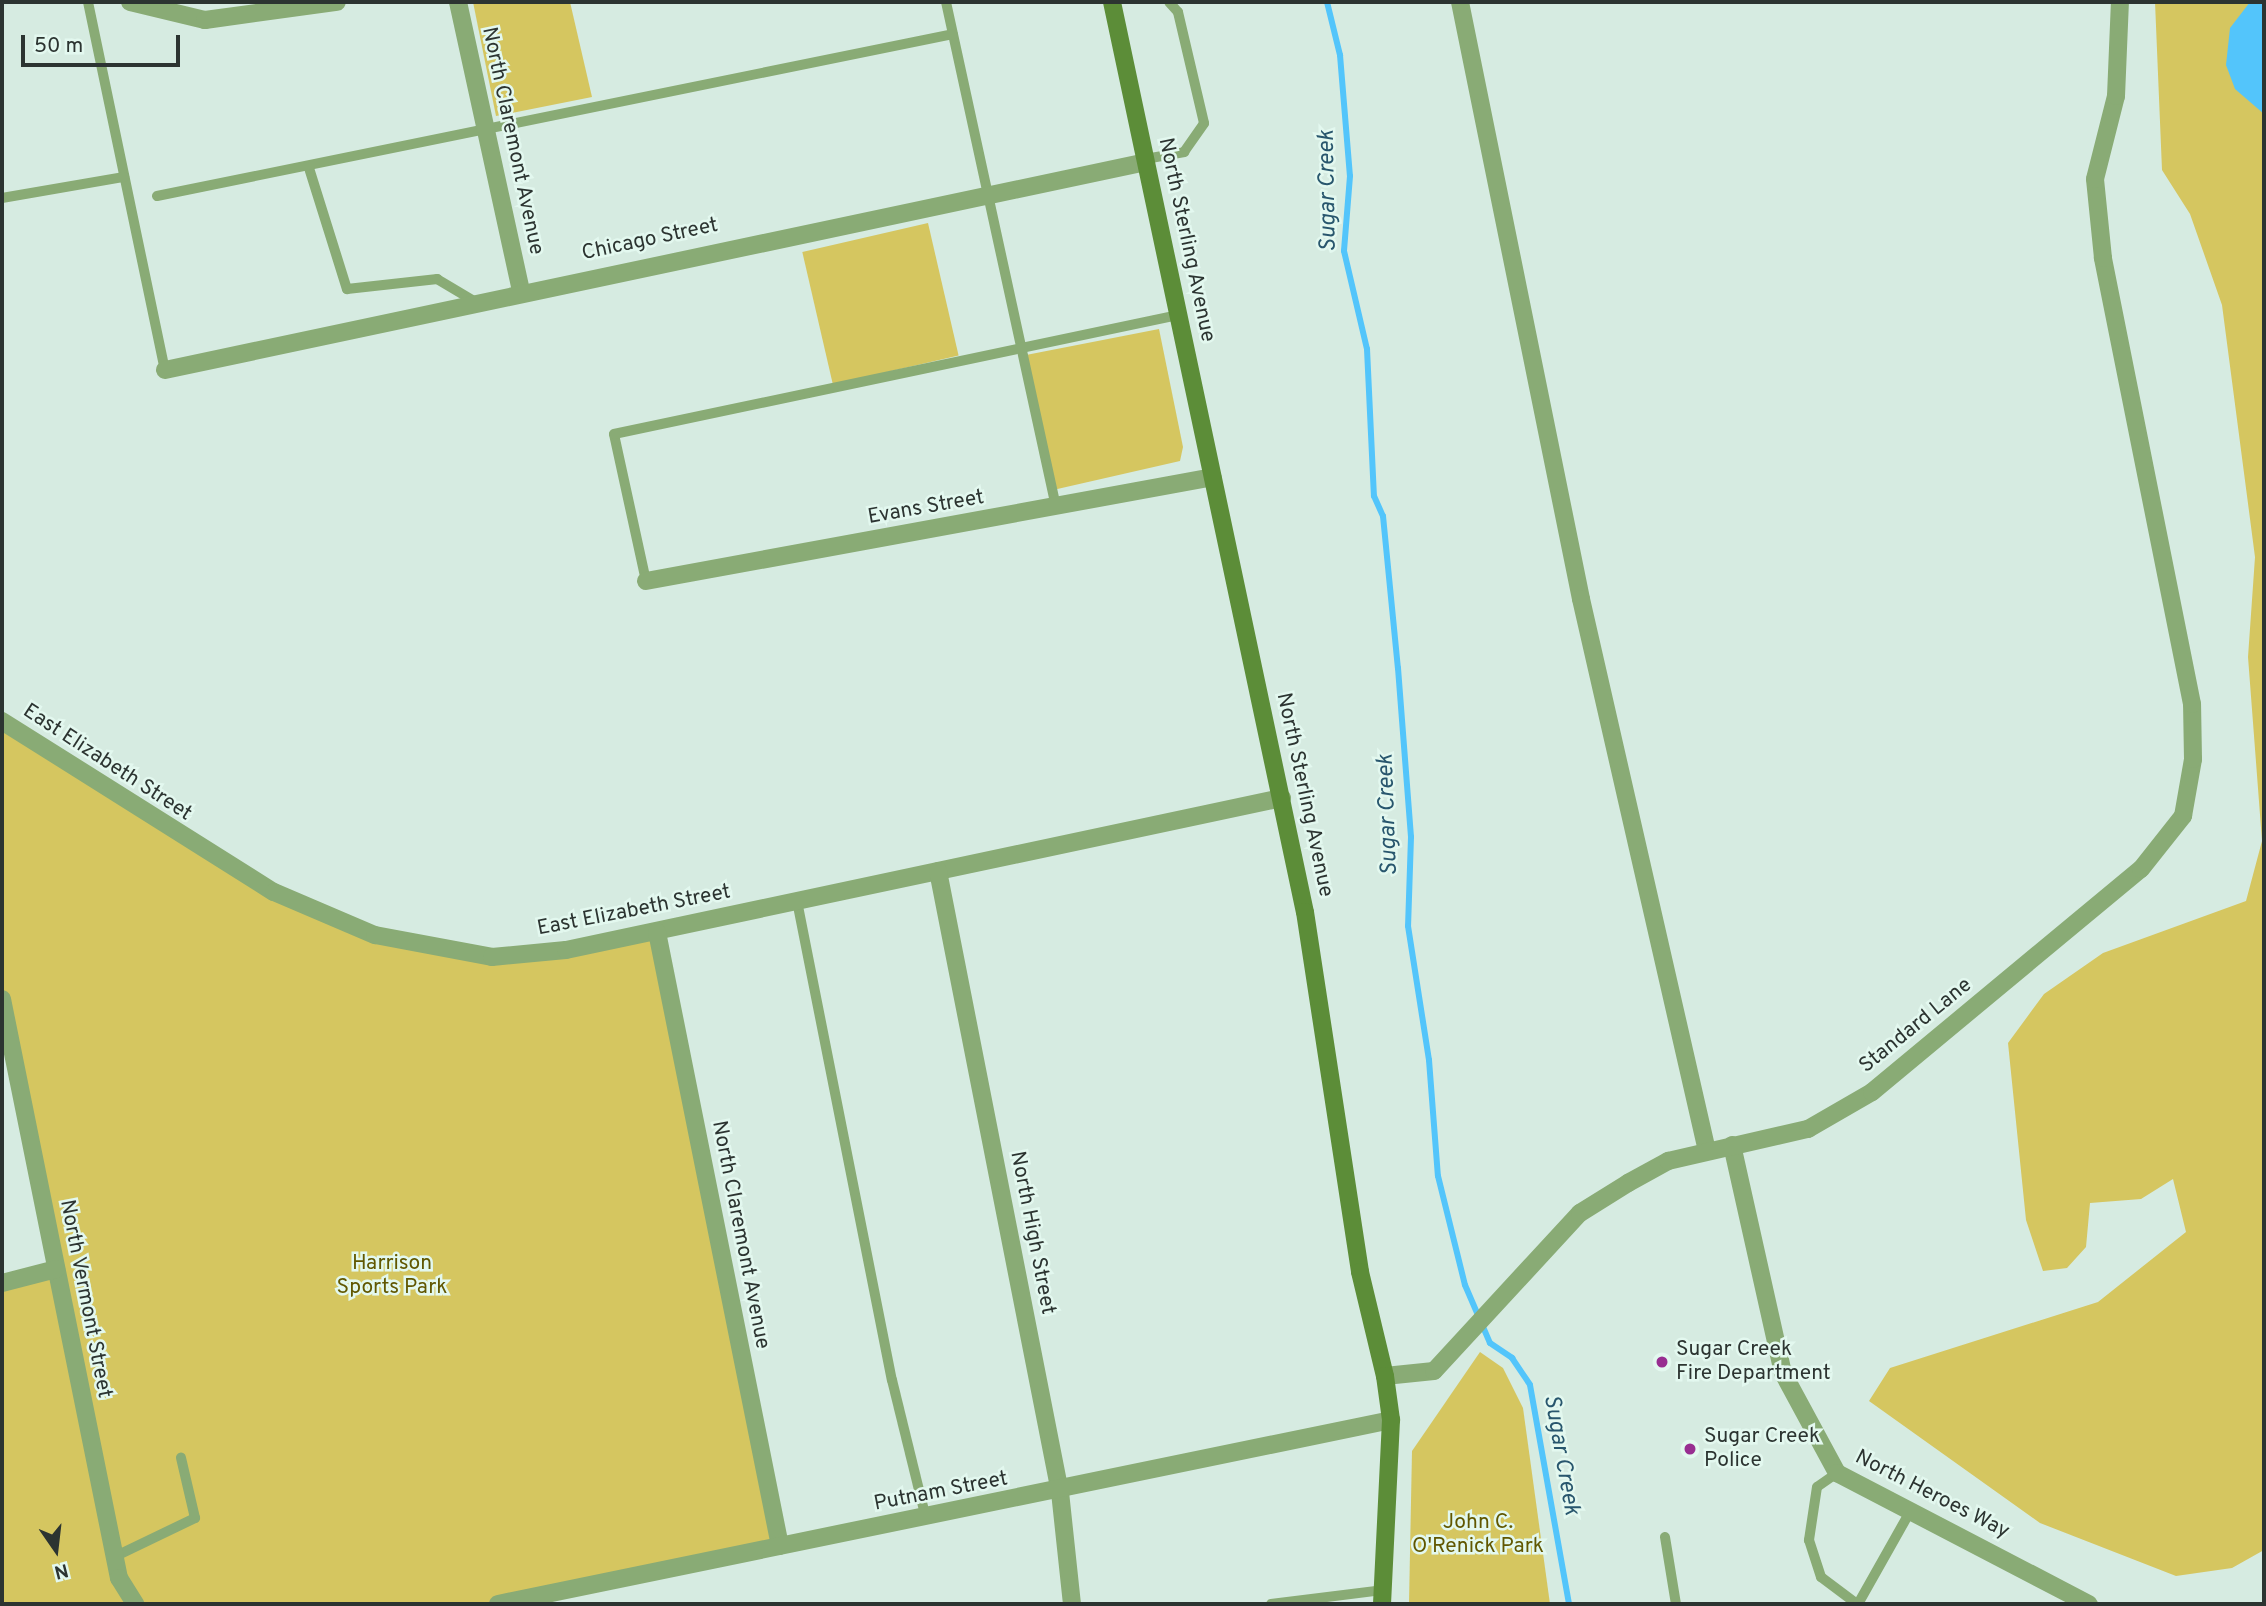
<!DOCTYPE html>
<style>
body{margin:0}
#map{position:relative;width:2266px;height:1606px;overflow:hidden;background:#d6ebe1;font-family:Overpass,sans-serif}
div>[style]{position:absolute}
.green>*{inset:0;background:#d5c660;transform-origin:0 0}
.water>*{inset:0;background:#53c5fb}
.stream>*{height:6px;margin:-3px;padding:0 3px;transform-origin:3px;border-radius:3px;background:#53c5fb}
.service>*{height:10px;margin:-5px;padding:0 5px;transform-origin:5px;border-radius:5px;background:#89ab75}
.minor>*{height:18px;margin:-9px;padding:0 9px;transform-origin:9px;border-radius:9px;background:#89ab75}
.secondary>*{height:18px;margin:-9px;padding:0 9px;transform-origin:9px;border-radius:9px;background:#5c8d38}
.dots>*{width:19px;height:19px;translate:-50% -50%;box-sizing:border-box;border:4px solid #e3f8ef;border-radius:50%}
span{translate:-50% -50%;white-space:nowrap;text-align:center;line-height:1.15;-webkit-text-stroke:5px #e3f8ef;paint-order:stroke}
.street-label{font-size:21px;color:#2c3431}
.park-label{font-size:21px;color:#615700}
.poi-label{font-size:21px;color:#2c3431}
.left{translate:0 -50%;text-align:left}
.water-label{font-size:23px;color:#28566d;font-style:italic}
.frame{position:absolute;inset:0;border:4px solid #2c3431;pointer-events:none}
.north{position:absolute;left:21px;top:1515px;width:70px;height:70px;-webkit-text-stroke:5px #e3f8ef;paint-order:stroke;rotate:166deg;font-size:19px;font-weight:700;line-height:28px;text-align:center;color:#2c3431}
.north::after{content:'';display:block;margin:auto;width:24px;height:32px;background:#2c3431;clip-path:polygon(50% 0,100% 100%,50% 72%,0 100%)}
.scale{position:absolute;left:21px;top:35px;width:159px;height:32px;box-sizing:border-box;border:4px solid #2c3431;border-top:0;padding-left:9px;font-size:21px;line-height:24px;white-space:nowrap;color:#2c3431;-webkit-text-stroke:5px #e3f8ef;paint-order:stroke}
</style>
<div id="map">
<div class="green">
<div style="clip-path:polygon(473px 2px,570px 2px,592px 97px,496px 116px)"></div>
<div style="clip-path:polygon(2155px 2px,2264px 2px,2264px 1550px,2232px 1568px,2176px 1576px,2040px 1523px,1869px 1401px,1890px 1368px,2098px 1302px,2186px 1232px,2173px 1179px,2141px 1199px,2090px 1203px,2086px 1247px,2067px 1268px,2043px 1271px,2026px 1220px,2008px 1043px,2044px 994px,2103px 953px,2246px 901px,2262px 841px,2248px 657px,2255px 557px,2222px 305px,2190px 214px,2162px 170px)"></div>
<div style="left:928px;top:223px;width:136px;height:129px;rotate:77deg"></div>
<div style="clip-path:polygon(1159px 329px,1183px 447px,1180px 461px,1053px 490px,1026px 355px)"></div>
<div style="clip-path:polygon(2px 721px,205px 854px,376px 935px,492px 957px,657px 932px,780px 1546px,496px 1604px,2px 1604px,2px 1283px,56px 1269px,2px 998px)"></div>
<div style="clip-path:polygon(1480px 1352px,1503px 1368px,1523px 1408px,1550px 1604px,1409px 1604px,1412px 1451px)"></div>
</div>
<div class="water">
<div style="clip-path:polygon(2250px 2px,2264px 2px,2264px 114px,2235px 89px,2226px 65px,2230px 28px)"></div>
</div>
<div class="stream">
<div style="left:1327px;top:2px;width:55px;rotate:76.2deg"></div>
<div style="left:1340px;top:55px;width:121px;rotate:85.3deg"></div>
<div style="left:1350px;top:176px;width:75px;rotate:94.6deg"></div>
<div style="left:1344px;top:251px;width:101px;rotate:76.8deg"></div>
<div style="left:1367px;top:349px;width:147px;rotate:87.3deg"></div>
<div style="left:1374px;top:496px;width:22px;rotate:66deg"></div>
<div style="left:1383px;top:516px;width:153px;rotate:84.4deg"></div>
<div style="left:1398px;top:668px;width:169px;rotate:85.6deg"></div>
<div style="left:1411px;top:837px;width:89px;rotate:91.9deg"></div>
<div style="left:1408px;top:926px;width:136px;rotate:81.1deg"></div>
<div style="left:1429px;top:1060px;width:116px;rotate:85.6deg"></div>
<div style="left:1438px;top:1176px;width:112px;rotate:76.1deg"></div>
<div style="left:1465px;top:1285px;width:63px;rotate:66.7deg"></div>
<div style="left:1490px;top:1343px;width:27px;rotate:34deg"></div>
<div style="left:1512px;top:1358px;width:32px;rotate:56deg"></div>
<div style="left:1530px;top:1385px;width:222px;rotate:79.9deg"></div>
</div>
<div class="service">
<div style="left:88px;top:2px;width:376px;rotate:78.2deg"></div>
<div style="left:946px;top:2px;width:517px;rotate:77.71deg"></div>
<div style="left:1145px;top:159px;width:40px;rotate:-10deg"></div>
<div style="left:1184px;top:152px;width:35px;rotate:-55deg"></div>
<div style="left:1204px;top:123px;width:114px;rotate:-103.2deg"></div>
<div style="left:1178px;top:12px;width:13px;rotate:-132deg"></div>
<div style="left:309px;top:168px;width:127px;rotate:72.6deg"></div>
<div style="left:347px;top:289px;width:91px;rotate:-6.3deg"></div>
<div style="left:437px;top:279px;width:43px;rotate:30.7deg"></div>
<div style="left:157px;top:196px;width:812px;rotate:-11.5deg"></div>
<div style="left:2px;top:198px;width:124px;rotate:-9.8deg"></div>
<div style="left:646px;top:581px;width:150px;rotate:-102.3deg"></div>
<div style="left:614px;top:434px;width:576px;rotate:-11.91deg"></div>
<div style="left:797px;top:901px;width:488px;rotate:78.8deg"></div>
<div style="left:892px;top:1380px;width:142px;rotate:76.2deg"></div>
<div style="left:1837px;top:1473px;width:24px;rotate:145deg"></div>
<div style="left:1817px;top:1487px;width:54px;rotate:98.6deg"></div>
<div style="left:1809px;top:1540px;width:39px;rotate:72deg"></div>
<div style="left:1821px;top:1577px;width:45px;rotate:36.9deg"></div>
<div style="left:1665px;top:1537px;width:68px;rotate:80.7deg"></div>
<div style="left:114px;top:1557px;width:90px;rotate:-25.7deg"></div>
<div style="left:195px;top:1518px;width:62px;rotate:-103.1deg"></div>
<div style="left:1271px;top:1604px;width:114px;rotate:-7.1deg"></div>
<div style="left:1858px;top:1604px;width:108px;rotate:-60.6deg"></div>
</div>
<div class="minor">
<div style="left:130px;top:2px;width:77px;rotate:13.5deg"></div>
<div style="left:205px;top:20px;width:133px;rotate:-7.8deg"></div>
<div style="left:458px;top:2px;width:296px;rotate:77.7deg"></div>
<div style="left:1460px;top:2px;width:609px;rotate:78.54deg"></div>
<div style="left:1581px;top:599px;width:566px;rotate:77.14deg"></div>
<div style="left:165px;top:370px;width:1003px;rotate:-11.97deg"></div>
<div style="left:646px;top:581px;width:576px;rotate:-10.39deg"></div>
<div style="left:2px;top:721px;width:321px;rotate:32.2deg"></div>
<div style="left:274px;top:892px;width:110px;rotate:23.1deg"></div>
<div style="left:375px;top:935px;width:119px;rotate:10.6deg"></div>
<div style="left:492px;top:957px;width:74px;rotate:-5.4deg"></div>
<div style="left:566px;top:950px;width:732px;rotate:-11.99deg"></div>
<div style="left:938px;top:871px;width:633px;rotate:78.89deg"></div>
<div style="left:1060px;top:1492px;width:113px;rotate:83.9deg"></div>
<div style="left:657px;top:932px;width:626px;rotate:78.67deg"></div>
<div style="left:2px;top:999px;width:591px;rotate:78.58deg"></div>
<div style="left:119px;top:1578px;width:31px;rotate:58deg"></div>
<div style="left:1732px;top:1145px;width:234px;rotate:77.4deg"></div>
<div style="left:1783px;top:1373px;width:114px;rotate:61.6deg"></div>
<div style="left:1837px;top:1473px;width:284px;rotate:27.5deg"></div>
<div style="left:2px;top:1283px;width:56px;rotate:-14.5deg"></div>
<div style="left:1385px;top:1376px;width:49px;rotate:-5.8deg"></div>
<div style="left:1434px;top:1371px;width:215px;rotate:-47.3deg"></div>
<div style="left:1580px;top:1213px;width:57px;rotate:-32deg"></div>
<div style="left:1628px;top:1183px;width:46px;rotate:-28.8deg"></div>
<div style="left:1668px;top:1161px;width:144px;rotate:-12.9deg"></div>
<div style="left:1808px;top:1129px;width:74px;rotate:-30deg"></div>
<div style="left:1872px;top:1092px;width:349px;rotate:-39.7deg"></div>
<div style="left:2141px;top:869px;width:68px;rotate:-51.6deg"></div>
<div style="left:2183px;top:816px;width:58px;rotate:-80deg"></div>
<div style="left:2193px;top:759px;width:55px;rotate:-91deg"></div>
<div style="left:2192px;top:704px;width:455px;rotate:-101.3deg"></div>
<div style="left:2103px;top:258px;width:79px;rotate:-95.8deg"></div>
<div style="left:2095px;top:179px;width:86px;rotate:-75.8deg"></div>
<div style="left:2116px;top:96px;width:94px;rotate:-87.6deg"></div>
<div style="left:498px;top:1604px;width:912px;rotate:-11.64deg"></div>
</div>
<div class="secondary">
<div style="left:1112px;top:2px;width:930px;rotate:78.03deg"></div>
<div style="left:1305px;top:912px;width:364px;rotate:81.3deg"></div>
<div style="left:1360px;top:1272px;width:107px;rotate:76.5deg"></div>
<div style="left:1385px;top:1376px;width:44px;rotate:82.2deg"></div>
<div style="left:1391px;top:1420px;width:184px;rotate:92.8deg"></div>
</div>
<div class="dots">
<div style="left:1662px;top:1362px;background:#982e91"></div>
<div style="left:1690px;top:1449px;background:#982e91"></div>
</div>
<div class="street-label">
<span style="left:512px;top:141px;rotate:78deg">North Claremont Avenue</span>
<span style="left:650px;top:240px;rotate:-12deg">Chicago Street</span>
<span style="left:1186px;top:240px;rotate:78deg">North Sterling Avenue</span>
<span style="left:926px;top:508px;rotate:-10deg">Evans Street</span>
<span style="left:107px;top:763px;rotate:33deg">East Elizabeth Street</span>
<span style="left:1304px;top:795px;rotate:78deg">North Sterling Avenue</span>
<span style="left:634px;top:911px;rotate:-11deg">East Elizabeth Street</span>
<span style="left:1916px;top:1026px;rotate:-39deg">Standard Lane</span>
<span style="left:1032px;top:1233px;rotate:79deg">North High Street</span>
<span style="left:740px;top:1235px;rotate:79deg">North Claremont Avenue</span>
<span style="left:85px;top:1299px;rotate:79deg">North Vermont Street</span>
<span style="left:941px;top:1492px;rotate:-11deg">Putnam Street</span>
<span style="left:1932px;top:1495px;rotate:27deg">North Heroes Way</span>
</div>
<div class="park-label">
<span style="left:392px;top:1276px">Harrison<br>Sports Park</span>
<span style="left:1478px;top:1535px">John C.<br>O'Renick Park</span>
</div>
<div class="poi-label">
<span class="left" style="left:1676px;top:1362px">Sugar Creek<br>Fire Department</span>
<span class="left" style="left:1704px;top:1449px">Sugar Creek<br>Police</span>
</div>
<div class="water-label">
<span style="left:1329px;top:191px;rotate:-91deg">Sugar Creek</span>
<span style="left:1389px;top:815px;rotate:-92deg">Sugar Creek</span>
<span style="left:1560px;top:1455px;rotate:80deg">Sugar Creek</span>
</div>
<div class="frame"></div>
<div class="north">N</div>
<div class="scale">50 m</div>
</div>
